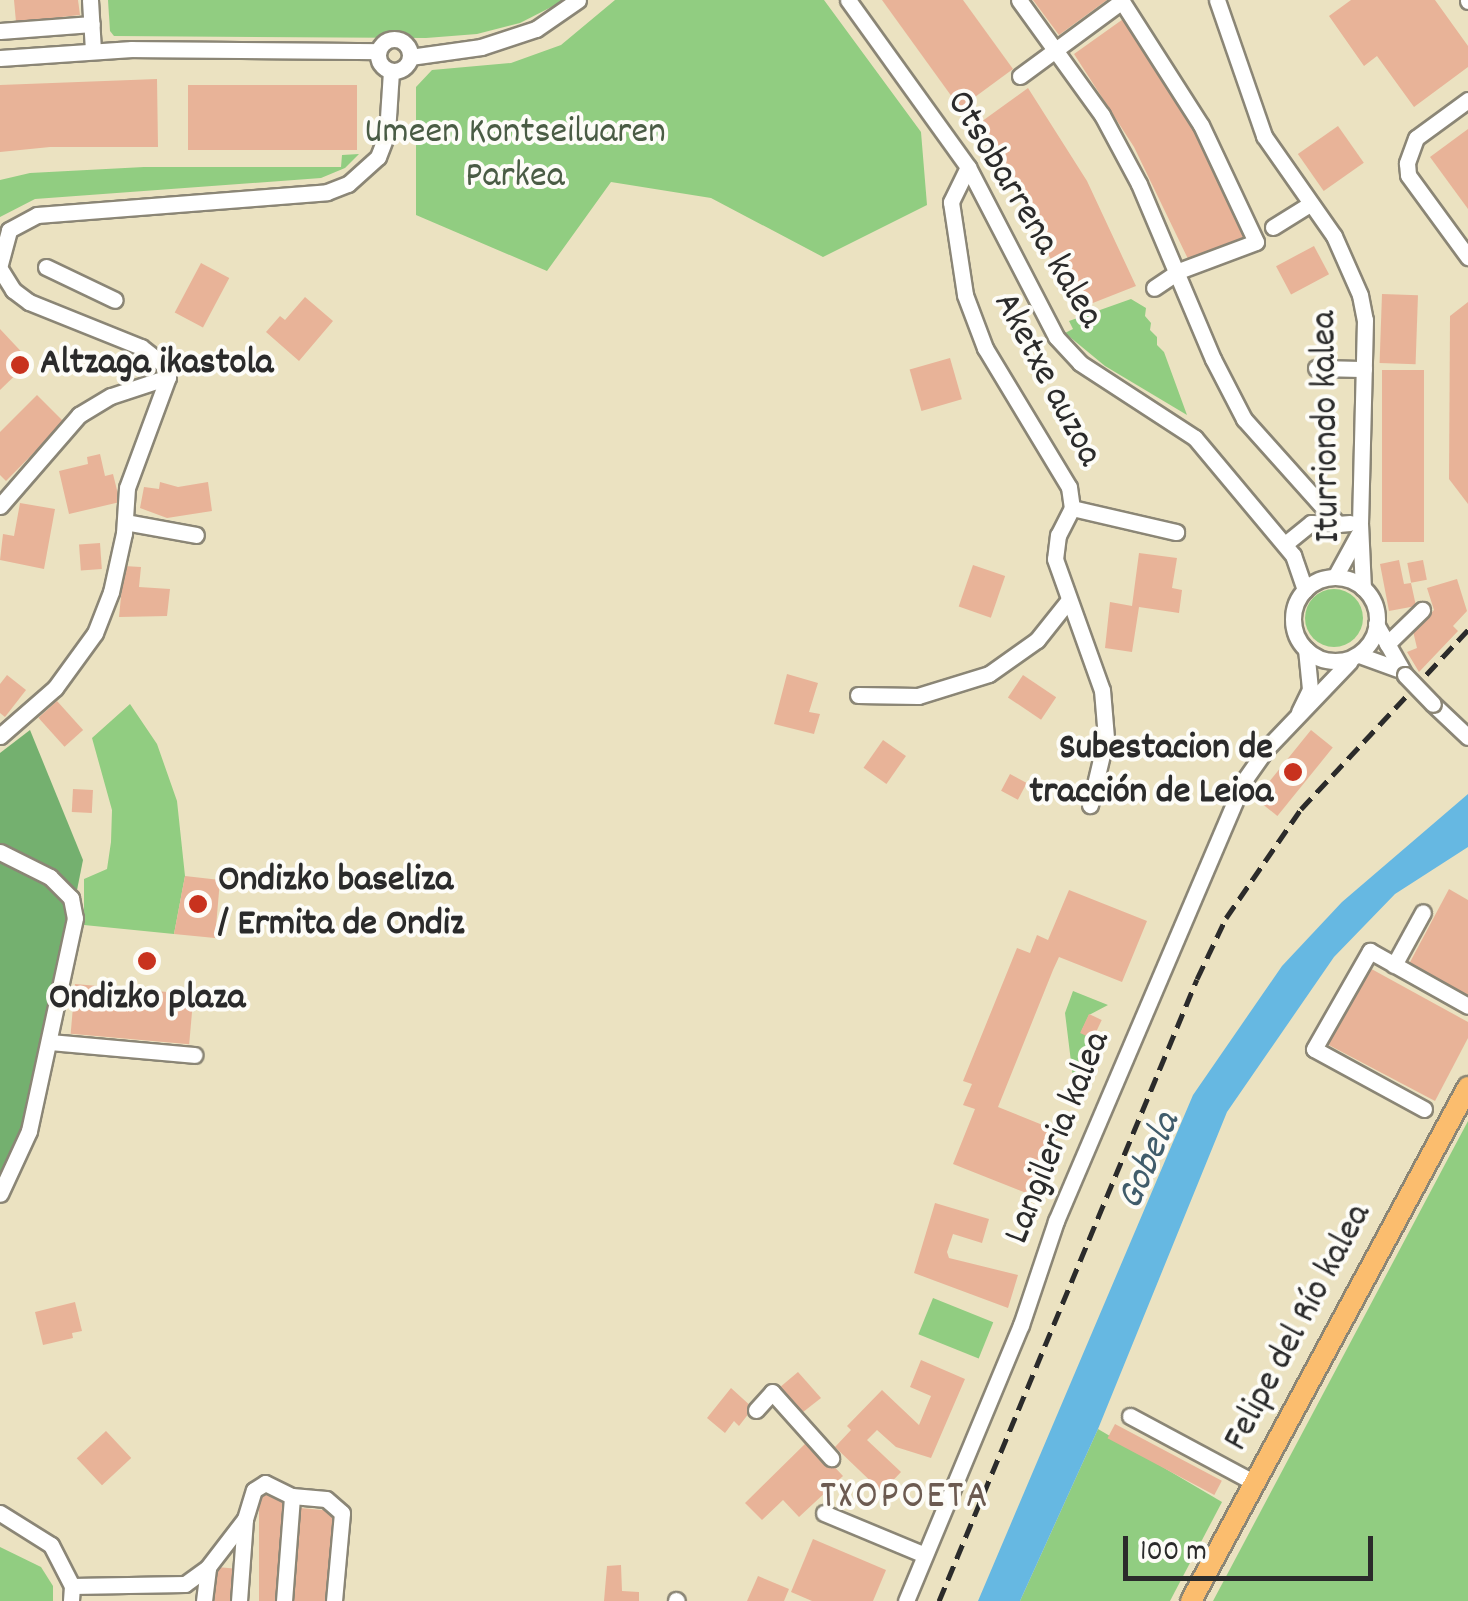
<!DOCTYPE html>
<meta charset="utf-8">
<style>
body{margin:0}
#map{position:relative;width:1468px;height:1601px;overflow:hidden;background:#ebe2c1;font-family:Dekko,sans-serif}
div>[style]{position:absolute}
.green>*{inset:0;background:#91cd81;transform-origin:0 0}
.round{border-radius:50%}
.forest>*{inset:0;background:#74b06f}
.water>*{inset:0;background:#66b8e2}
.building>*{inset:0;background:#e8b398;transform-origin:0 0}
.roads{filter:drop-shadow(2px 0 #8b8676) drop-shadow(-2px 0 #8b8676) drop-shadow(0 2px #8b8676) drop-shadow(0 -2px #8b8676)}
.minor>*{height:15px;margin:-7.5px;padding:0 7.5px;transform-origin:7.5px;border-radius:7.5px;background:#fff}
.minor>.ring{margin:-7.5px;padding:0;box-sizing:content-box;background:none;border:15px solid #fff;border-radius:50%}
.major>*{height:20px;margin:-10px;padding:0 10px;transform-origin:10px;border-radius:10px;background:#fbbd6e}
.rail>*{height:5px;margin-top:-2.5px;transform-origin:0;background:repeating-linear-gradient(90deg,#2b2b2b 0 15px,transparent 0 23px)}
.bridges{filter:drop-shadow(2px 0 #8b8676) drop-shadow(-2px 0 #8b8676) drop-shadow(0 2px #8b8676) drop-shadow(0 -2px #8b8676)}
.minor-bridge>*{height:15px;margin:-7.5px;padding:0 7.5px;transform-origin:7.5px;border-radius:7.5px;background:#fff}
.dots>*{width:28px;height:28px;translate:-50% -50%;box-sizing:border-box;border:5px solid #fdfcf7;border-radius:50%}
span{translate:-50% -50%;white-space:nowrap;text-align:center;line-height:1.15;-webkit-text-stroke:8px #fdfcf7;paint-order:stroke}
.park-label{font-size:38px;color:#4a5c45}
.street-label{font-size:38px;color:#2b2b2b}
.poi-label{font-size:38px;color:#2b2b2b;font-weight:700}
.left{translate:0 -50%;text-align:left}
.right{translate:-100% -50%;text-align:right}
.water-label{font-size:40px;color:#405c6b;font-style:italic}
.neighbourhood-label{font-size:40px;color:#6d5b51;letter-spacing:2.5px}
.scale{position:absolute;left:1123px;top:1536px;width:250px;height:45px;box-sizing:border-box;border:5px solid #2b2b2b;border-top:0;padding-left:12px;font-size:30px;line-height:35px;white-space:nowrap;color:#2b2b2b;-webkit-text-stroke:8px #fdfcf7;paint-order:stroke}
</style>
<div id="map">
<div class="green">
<div style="clip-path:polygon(108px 0,565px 0,520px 23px,477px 34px,426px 38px,114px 36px,110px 31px)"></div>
<div style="clip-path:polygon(615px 0,824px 0,921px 132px,927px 205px,823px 257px,711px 198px,611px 182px,547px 271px,416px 215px,416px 87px,432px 70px,511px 63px,561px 45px)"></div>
<div style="clip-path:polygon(359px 154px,345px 168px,321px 178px,35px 199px,0 217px,0 180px,30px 173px,144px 167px,341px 167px,342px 155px)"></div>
<div style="clip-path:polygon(1131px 299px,1146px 308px,1145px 316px,1151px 323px,1150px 330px,1157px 337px,1157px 345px,1164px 352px,1187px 415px,1105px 366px,1065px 333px,1073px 329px,1069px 321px)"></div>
<div class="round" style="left:1305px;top:589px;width:58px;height:58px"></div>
<div style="clip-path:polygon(130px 704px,157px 744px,177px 801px,185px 876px,174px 934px,84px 925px,84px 879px,107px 869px,111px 842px,112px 810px,92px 738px)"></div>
<div style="clip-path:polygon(1073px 991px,1108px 1005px,1089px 1015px,1081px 1032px,1094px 1038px,1074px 1086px,1065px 1013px)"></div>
<div style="clip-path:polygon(1468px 1121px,1468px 1601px,1213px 1601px)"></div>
<div style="left:933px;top:1298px;width:65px;height:39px;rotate:22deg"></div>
<div style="clip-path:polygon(1098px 1429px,1222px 1502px,1170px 1601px,1020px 1601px)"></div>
<div style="clip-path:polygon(0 1547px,41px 1567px,53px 1586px,53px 1601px,0 1601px)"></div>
</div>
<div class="forest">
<div style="clip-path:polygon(30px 730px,83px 860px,29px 1131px,0 1194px,0 753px)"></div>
</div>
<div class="water">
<div style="clip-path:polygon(1468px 794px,1468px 847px,1395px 894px,1334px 957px,1227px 1112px,1098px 1429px,1020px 1601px,978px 1601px,1193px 1095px,1282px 966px,1342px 902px)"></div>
</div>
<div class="building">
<div style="clip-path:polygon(14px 0,78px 0,80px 15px,16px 22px)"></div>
<div style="clip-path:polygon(882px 0,963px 0,1013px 69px,960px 108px)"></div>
<div style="clip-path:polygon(1033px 0,1107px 0,1059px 35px)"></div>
<div style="clip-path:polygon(1351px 0,1435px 0,1468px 46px,1468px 67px,1414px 107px,1377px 56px,1364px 66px,1329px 16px)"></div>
<div style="clip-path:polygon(1126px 17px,1204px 142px,1249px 241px,1189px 261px,1134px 147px,1074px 54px)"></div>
<div style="clip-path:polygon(157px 79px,158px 147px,50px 147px,0 152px,0 85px)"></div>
<div style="left:188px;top:85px;width:169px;height:65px"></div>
<div style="clip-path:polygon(1028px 88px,1087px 181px,1136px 286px,1075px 310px,1019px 193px,974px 127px)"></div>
<div style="left:1338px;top:126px;width:45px;height:49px;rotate:55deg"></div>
<div style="clip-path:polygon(1468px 129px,1468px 209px,1430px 157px)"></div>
<div style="left:1314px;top:246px;width:32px;height:43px;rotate:62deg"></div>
<div style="left:201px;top:263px;width:32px;height:56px;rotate:28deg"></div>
<div style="left:1382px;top:294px;width:36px;height:69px;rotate:2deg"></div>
<div style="clip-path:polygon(305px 297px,333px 321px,299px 361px,266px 332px,280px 316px,285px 320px)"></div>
<div style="clip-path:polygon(1468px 302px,1468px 504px,1449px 479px,1450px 316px)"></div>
<div style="clip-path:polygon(0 329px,30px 361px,0 390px)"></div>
<div style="left:950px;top:358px;width:43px;height:42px;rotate:74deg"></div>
<div style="left:1382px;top:370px;width:42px;height:172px"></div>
<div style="clip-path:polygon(37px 395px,64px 422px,6px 481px,0 475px,0 432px)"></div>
<div style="clip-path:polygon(100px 454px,105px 476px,113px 474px,120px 502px,69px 514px,59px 471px,88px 464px,87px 457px)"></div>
<div style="clip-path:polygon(160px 482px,178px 487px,208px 482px,212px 511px,167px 518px,140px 508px,144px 487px,159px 489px)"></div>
<div style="clip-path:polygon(20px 503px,55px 509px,44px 569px,0 560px,3px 534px,14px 536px)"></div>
<div style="left:100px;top:543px;width:26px;height:21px;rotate:86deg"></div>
<div style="clip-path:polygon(1139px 553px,1177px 558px,1172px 588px,1182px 590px,1179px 613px,1139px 607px,1132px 652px,1105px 648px,1110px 602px,1132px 606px)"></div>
<div style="clip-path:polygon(1399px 560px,1404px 584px,1411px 583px,1416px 606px,1389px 611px,1380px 564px)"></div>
<div style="left:1423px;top:560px;width:20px;height:16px;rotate:79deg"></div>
<div style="left:973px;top:565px;width:34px;height:44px;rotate:19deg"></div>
<div style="clip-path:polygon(124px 566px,141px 567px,139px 587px,170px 589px,167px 616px,119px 617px)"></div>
<div style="clip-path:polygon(1457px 579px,1467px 611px,1453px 626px,1458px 631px,1419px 672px,1407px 652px,1417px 648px,1413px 631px,1434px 610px,1427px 588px)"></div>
<div style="clip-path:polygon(787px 674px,818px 683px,809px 712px,820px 714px,814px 734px,774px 724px)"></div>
<div style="clip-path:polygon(7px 675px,26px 690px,5px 717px,0 713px,0 684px)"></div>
<div style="left:1023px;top:675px;width:40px;height:27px;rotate:34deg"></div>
<div style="left:57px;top:701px;width:39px;height:25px;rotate:48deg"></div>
<div style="left:1311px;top:730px;width:28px;height:88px;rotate:39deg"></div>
<div style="left:883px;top:740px;width:28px;height:34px;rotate:35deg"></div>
<div style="left:1010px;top:774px;width:19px;height:19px;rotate:28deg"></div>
<div style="left:73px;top:789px;width:20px;height:23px;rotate:3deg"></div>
<div style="clip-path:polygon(185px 876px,220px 880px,215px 938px,174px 934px)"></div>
<div style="clip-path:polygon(1449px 889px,1468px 900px,1468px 997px,1409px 964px)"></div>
<div style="clip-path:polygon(1069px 890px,1147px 921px,1122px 982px,1059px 957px,1053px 970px,998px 1107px,1060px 1132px,1034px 1196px,953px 1164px,975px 1109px,963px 1105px,972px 1084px,963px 1081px,1017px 948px,1030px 953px,1037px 935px,1048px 940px)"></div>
<div style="clip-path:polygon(1366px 966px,1468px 1022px,1468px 1038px,1435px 1101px,1325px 1043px)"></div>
<div style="left:75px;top:984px;width:119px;height:50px;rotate:5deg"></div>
<div style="left:1089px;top:1014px;width:14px;height:21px;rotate:25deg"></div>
<div style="clip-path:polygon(935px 1203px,989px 1219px,982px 1243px,953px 1234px,947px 1252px,949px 1258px,1018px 1275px,1008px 1308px,914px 1273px)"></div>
<div style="clip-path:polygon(75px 1302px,82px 1331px,72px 1333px,73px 1338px,43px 1345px,35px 1312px)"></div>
<div style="clip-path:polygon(921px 1360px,965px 1379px,931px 1458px,896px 1447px,877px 1430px,867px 1440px,901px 1472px,882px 1492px,835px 1447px,851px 1430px,847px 1426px,882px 1390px,919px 1425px,931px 1396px,910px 1387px)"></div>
<div style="clip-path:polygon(798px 1372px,821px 1398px,798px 1416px,779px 1388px)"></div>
<div style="clip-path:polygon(731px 1388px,753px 1408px,739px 1426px,734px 1421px,725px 1433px,707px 1418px)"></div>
<div style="left:1115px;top:1424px;width:121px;height:16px;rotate:28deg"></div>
<div style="left:106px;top:1431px;width:37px;height:40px;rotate:47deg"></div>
<div style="clip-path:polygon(809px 1440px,843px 1476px,799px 1517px,783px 1500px,762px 1520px,745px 1503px)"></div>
<div style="left:259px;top:1494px;width:27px;height:107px"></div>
<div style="left:300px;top:1508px;width:34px;height:93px;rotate:5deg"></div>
<div style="clip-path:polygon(813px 1539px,886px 1570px,873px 1601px,812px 1601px,791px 1592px)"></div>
<div style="clip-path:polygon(621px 1565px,622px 1591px,639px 1592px,639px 1601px,604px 1601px,607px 1566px)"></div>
<div style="left:217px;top:1567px;width:22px;height:34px;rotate:5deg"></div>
<div style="clip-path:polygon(758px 1576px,789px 1589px,784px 1601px,747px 1601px)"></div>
</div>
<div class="roads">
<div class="minor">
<div style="left:90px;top:0;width:51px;rotate:86.6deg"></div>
<div style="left:848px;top:0;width:206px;rotate:54.3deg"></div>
<div style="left:968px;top:167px;width:191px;rotate:62.6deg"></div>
<div style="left:1056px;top:337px;width:35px;rotate:47deg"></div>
<div style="left:1080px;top:363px;width:137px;rotate:33.1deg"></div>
<div style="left:1195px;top:438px;width:153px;rotate:50.1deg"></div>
<div style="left:1293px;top:555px;width:37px;rotate:71deg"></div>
<div style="left:1019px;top:0;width:142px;rotate:54.2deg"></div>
<div style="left:1102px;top:115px;width:78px;rotate:61.8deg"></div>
<div style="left:1139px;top:184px;width:190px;rotate:67.1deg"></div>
<div style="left:1213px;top:359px;width:68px;rotate:62.7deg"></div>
<div style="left:1244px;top:419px;width:141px;rotate:48.2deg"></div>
<div style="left:1338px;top:524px;width:12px;rotate:-5deg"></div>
<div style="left:1121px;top:0;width:148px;rotate:57.4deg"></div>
<div style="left:1201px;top:125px;width:129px;rotate:64.8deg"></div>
<div style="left:1256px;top:242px;width:82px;rotate:159.4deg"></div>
<div style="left:1179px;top:271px;width:30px;rotate:146deg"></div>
<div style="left:1217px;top:0;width:144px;rotate:70.9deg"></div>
<div style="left:1264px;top:136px;width:122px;rotate:55deg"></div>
<div style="left:1334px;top:236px;width:64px;rotate:66.2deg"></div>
<div style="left:1360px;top:295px;width:25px;rotate:79deg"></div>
<div style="left:1365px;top:320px;width:203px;rotate:91.4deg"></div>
<div style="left:1360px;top:523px;width:65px;rotate:87.4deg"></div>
<div style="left:1468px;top:0;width:1px;rotate:90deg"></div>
<div style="left:0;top:31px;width:92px;rotate:-4.4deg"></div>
<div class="ring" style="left:378px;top:39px;width:17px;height:17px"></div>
<div style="left:410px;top:57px;width:72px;rotate:-8deg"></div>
<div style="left:481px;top:47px;width:58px;rotate:-18.1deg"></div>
<div style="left:536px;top:29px;width:51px;rotate:-34.6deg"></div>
<div style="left:0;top:58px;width:132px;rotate:-3.9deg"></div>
<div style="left:132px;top:49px;width:246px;rotate:0.5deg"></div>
<div style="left:1020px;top:76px;width:127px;rotate:-36.3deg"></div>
<div style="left:1468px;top:100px;width:64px;rotate:143.8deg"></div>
<div style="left:1416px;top:138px;width:27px;rotate:110deg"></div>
<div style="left:1407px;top:163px;width:12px;rotate:85deg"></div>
<div style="left:1408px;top:175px;width:102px;rotate:53.8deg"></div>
<div style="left:968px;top:167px;width:39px;rotate:116deg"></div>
<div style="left:951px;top:202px;width:94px;rotate:81.4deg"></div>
<div style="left:965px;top:295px;width:57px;rotate:69.3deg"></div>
<div style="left:985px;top:348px;width:162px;rotate:58.9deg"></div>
<div style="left:1069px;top:487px;width:21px;rotate:82deg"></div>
<div style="left:1072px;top:508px;width:30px;rotate:117deg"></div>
<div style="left:1058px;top:535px;width:24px;rotate:97deg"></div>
<div style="left:1055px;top:559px;width:139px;rotate:70.3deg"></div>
<div style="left:1102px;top:690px;width:48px;rotate:85.2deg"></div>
<div style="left:1106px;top:738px;width:69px;rotate:103.4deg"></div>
<div style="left:1273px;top:227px;width:44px;rotate:-31.9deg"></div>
<div style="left:0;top:264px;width:35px;rotate:-75deg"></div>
<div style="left:9px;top:230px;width:32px;rotate:-28deg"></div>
<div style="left:37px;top:215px;width:291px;rotate:-4.5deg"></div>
<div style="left:327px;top:192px;width:22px;rotate:-21deg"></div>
<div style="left:348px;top:184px;width:40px;rotate:-42deg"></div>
<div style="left:378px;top:157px;width:26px;rotate:-69deg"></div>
<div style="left:387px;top:133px;width:62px;rotate:-86.3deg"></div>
<div style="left:46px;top:267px;width:76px;rotate:25.6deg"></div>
<div style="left:0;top:269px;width:25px;rotate:58deg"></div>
<div style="left:13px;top:290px;width:20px;rotate:37deg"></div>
<div style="left:29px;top:302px;width:121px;rotate:21.9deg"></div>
<div style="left:141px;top:347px;width:29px;rotate:38deg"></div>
<div style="left:164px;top:365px;width:13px;rotate:72deg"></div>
<div style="left:168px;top:377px;width:118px;rotate:110.3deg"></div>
<div style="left:127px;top:488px;width:45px;rotate:93.8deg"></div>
<div style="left:124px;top:533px;width:60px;rotate:102.4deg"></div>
<div style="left:111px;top:592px;width:44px;rotate:111.3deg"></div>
<div style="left:95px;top:633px;width:68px;rotate:126deg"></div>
<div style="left:55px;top:688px;width:73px;rotate:138.9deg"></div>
<div style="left:1316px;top:368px;width:48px;rotate:1.2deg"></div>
<div style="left:0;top:506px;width:121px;rotate:-49deg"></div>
<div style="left:79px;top:415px;width:37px;rotate:-31deg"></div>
<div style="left:111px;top:396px;width:60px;rotate:-18.4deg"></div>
<div style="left:1072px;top:508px;width:107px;rotate:13deg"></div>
<div style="left:125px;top:522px;width:72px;rotate:10.4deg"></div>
<div style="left:1290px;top:540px;width:27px;rotate:-39deg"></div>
<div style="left:1311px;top:523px;width:27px;rotate:2deg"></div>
<div style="left:1336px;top:575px;width:46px;rotate:-61.2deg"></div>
<div class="ring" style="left:1293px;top:577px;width:69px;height:69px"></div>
<div style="left:1376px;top:624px;width:59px;rotate:60.4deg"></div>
<div style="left:1387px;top:644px;width:49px;rotate:-44.2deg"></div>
<div style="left:1359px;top:655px;width:41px;rotate:19.7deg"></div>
<div style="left:858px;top:695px;width:60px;rotate:1deg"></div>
<div style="left:918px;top:696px;width:74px;rotate:-17.2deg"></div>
<div style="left:989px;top:674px;width:59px;rotate:-35.3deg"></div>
<div style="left:1037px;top:640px;width:50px;rotate:-51.5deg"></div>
<div style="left:1433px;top:704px;width:48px;rotate:43.3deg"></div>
<div style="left:1299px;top:712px;width:25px;rotate:-64deg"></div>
<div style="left:1310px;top:689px;width:40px;rotate:-95.7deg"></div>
<div style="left:0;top:852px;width:56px;rotate:26.6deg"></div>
<div style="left:50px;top:877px;width:30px;rotate:45deg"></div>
<div style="left:71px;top:898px;width:20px;rotate:79deg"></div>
<div style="left:75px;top:918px;width:218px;rotate:102.2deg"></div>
<div style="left:29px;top:1131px;width:69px;rotate:114.7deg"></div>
<div style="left:1394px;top:965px;width:60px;rotate:-61.3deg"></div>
<div style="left:49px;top:1042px;width:146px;rotate:5.1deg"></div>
<div style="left:1424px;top:1109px;width:125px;rotate:-151.4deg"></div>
<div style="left:1314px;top:1049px;width:113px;rotate:-60.3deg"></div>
<div style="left:1370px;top:951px;width:112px;rotate:29.3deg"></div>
<div style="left:756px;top:1410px;width:24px;rotate:-48deg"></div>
<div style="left:772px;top:1392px;width:89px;rotate:48.2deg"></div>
<div style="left:1130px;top:1416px;width:142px;rotate:28.2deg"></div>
<div style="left:0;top:1513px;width:60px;rotate:32.1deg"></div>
<div style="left:51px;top:1545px;width:46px;rotate:62.9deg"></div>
<div style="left:72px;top:1586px;width:15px;rotate:94deg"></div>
<div style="left:824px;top:1513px;width:109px;rotate:22.6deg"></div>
<div style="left:72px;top:1586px;width:113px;rotate:-1deg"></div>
<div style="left:185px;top:1584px;width:29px;rotate:-36deg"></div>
<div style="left:208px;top:1567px;width:61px;rotate:-52.4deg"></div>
<div style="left:676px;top:1600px;width:1px;rotate:45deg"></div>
<div style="left:204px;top:1601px;width:34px;rotate:-83deg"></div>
<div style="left:239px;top:1601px;width:82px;rotate:-85.8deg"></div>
<div style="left:245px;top:1519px;width:30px;rotate:-73deg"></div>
<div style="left:254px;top:1490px;width:13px;rotate:-32deg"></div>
<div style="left:265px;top:1483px;width:30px;rotate:26deg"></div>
<div style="left:292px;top:1496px;width:34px;rotate:5deg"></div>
<div style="left:326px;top:1499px;width:21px;rotate:41deg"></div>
<div style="left:342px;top:1513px;width:88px;rotate:95.2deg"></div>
<div style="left:284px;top:1601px;width:105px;rotate:-85.6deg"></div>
<div style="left:906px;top:1601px;width:299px;rotate:-67.4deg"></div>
<div style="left:1021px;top:1325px;width:110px;rotate:-71.4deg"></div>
<div style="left:1056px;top:1221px;width:477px;rotate:-66.9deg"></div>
<div style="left:1243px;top:782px;width:42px;rotate:-54.8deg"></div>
<div style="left:1267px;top:748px;width:120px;rotate:-46.3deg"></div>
</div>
<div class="major">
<div style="left:1191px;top:1601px;width:584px;rotate:-61.68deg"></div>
</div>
</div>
<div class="rail">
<div style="left:939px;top:1601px;width:673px;rotate:-67.47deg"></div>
<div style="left:1197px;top:979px;width:68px;rotate:-64.6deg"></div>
<div style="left:1226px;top:918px;width:132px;rotate:-55.5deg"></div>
<div style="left:1301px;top:809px;width:245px;rotate:-47deg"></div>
</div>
<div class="bridges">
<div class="minor-bridge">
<div style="left:1405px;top:675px;width:40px;rotate:46deg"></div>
</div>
</div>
<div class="dots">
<div style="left:20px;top:365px;background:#c8321e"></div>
<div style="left:1293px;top:772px;background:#c8321e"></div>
<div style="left:198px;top:904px;background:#c8321e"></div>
<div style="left:147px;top:961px;background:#c8321e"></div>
</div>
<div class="park-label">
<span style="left:515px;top:156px">Umeen Kontseiluaren<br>Parkea</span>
</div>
<div class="street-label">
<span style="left:1023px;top:210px;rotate:59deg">Otsobarrena kalea</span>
<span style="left:1046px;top:380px;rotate:62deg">Aketxe auzoa</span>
<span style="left:1328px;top:427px;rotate:-91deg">Iturriondo kalea</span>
<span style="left:1059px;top:1138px;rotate:-68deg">Langileria kalea</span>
<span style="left:1299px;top:1328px;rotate:-62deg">Felipe del Río kalea</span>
</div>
<div class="poi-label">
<span class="left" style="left:40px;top:365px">Altzaga ikastola</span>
<span class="right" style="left:1273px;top:772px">Subestacion de<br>tracción de Leioa</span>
<span class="left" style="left:218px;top:904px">Ondizko baseliza<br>/ Ermita de Ondiz</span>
<span style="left:147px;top:1000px">Ondizko plaza</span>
</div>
<div class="water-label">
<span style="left:1151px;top:1162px;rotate:-66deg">Gobela</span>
</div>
<div class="neighbourhood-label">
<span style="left:905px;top:1499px">TXOPOETA</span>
</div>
<div class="scale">100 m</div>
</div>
